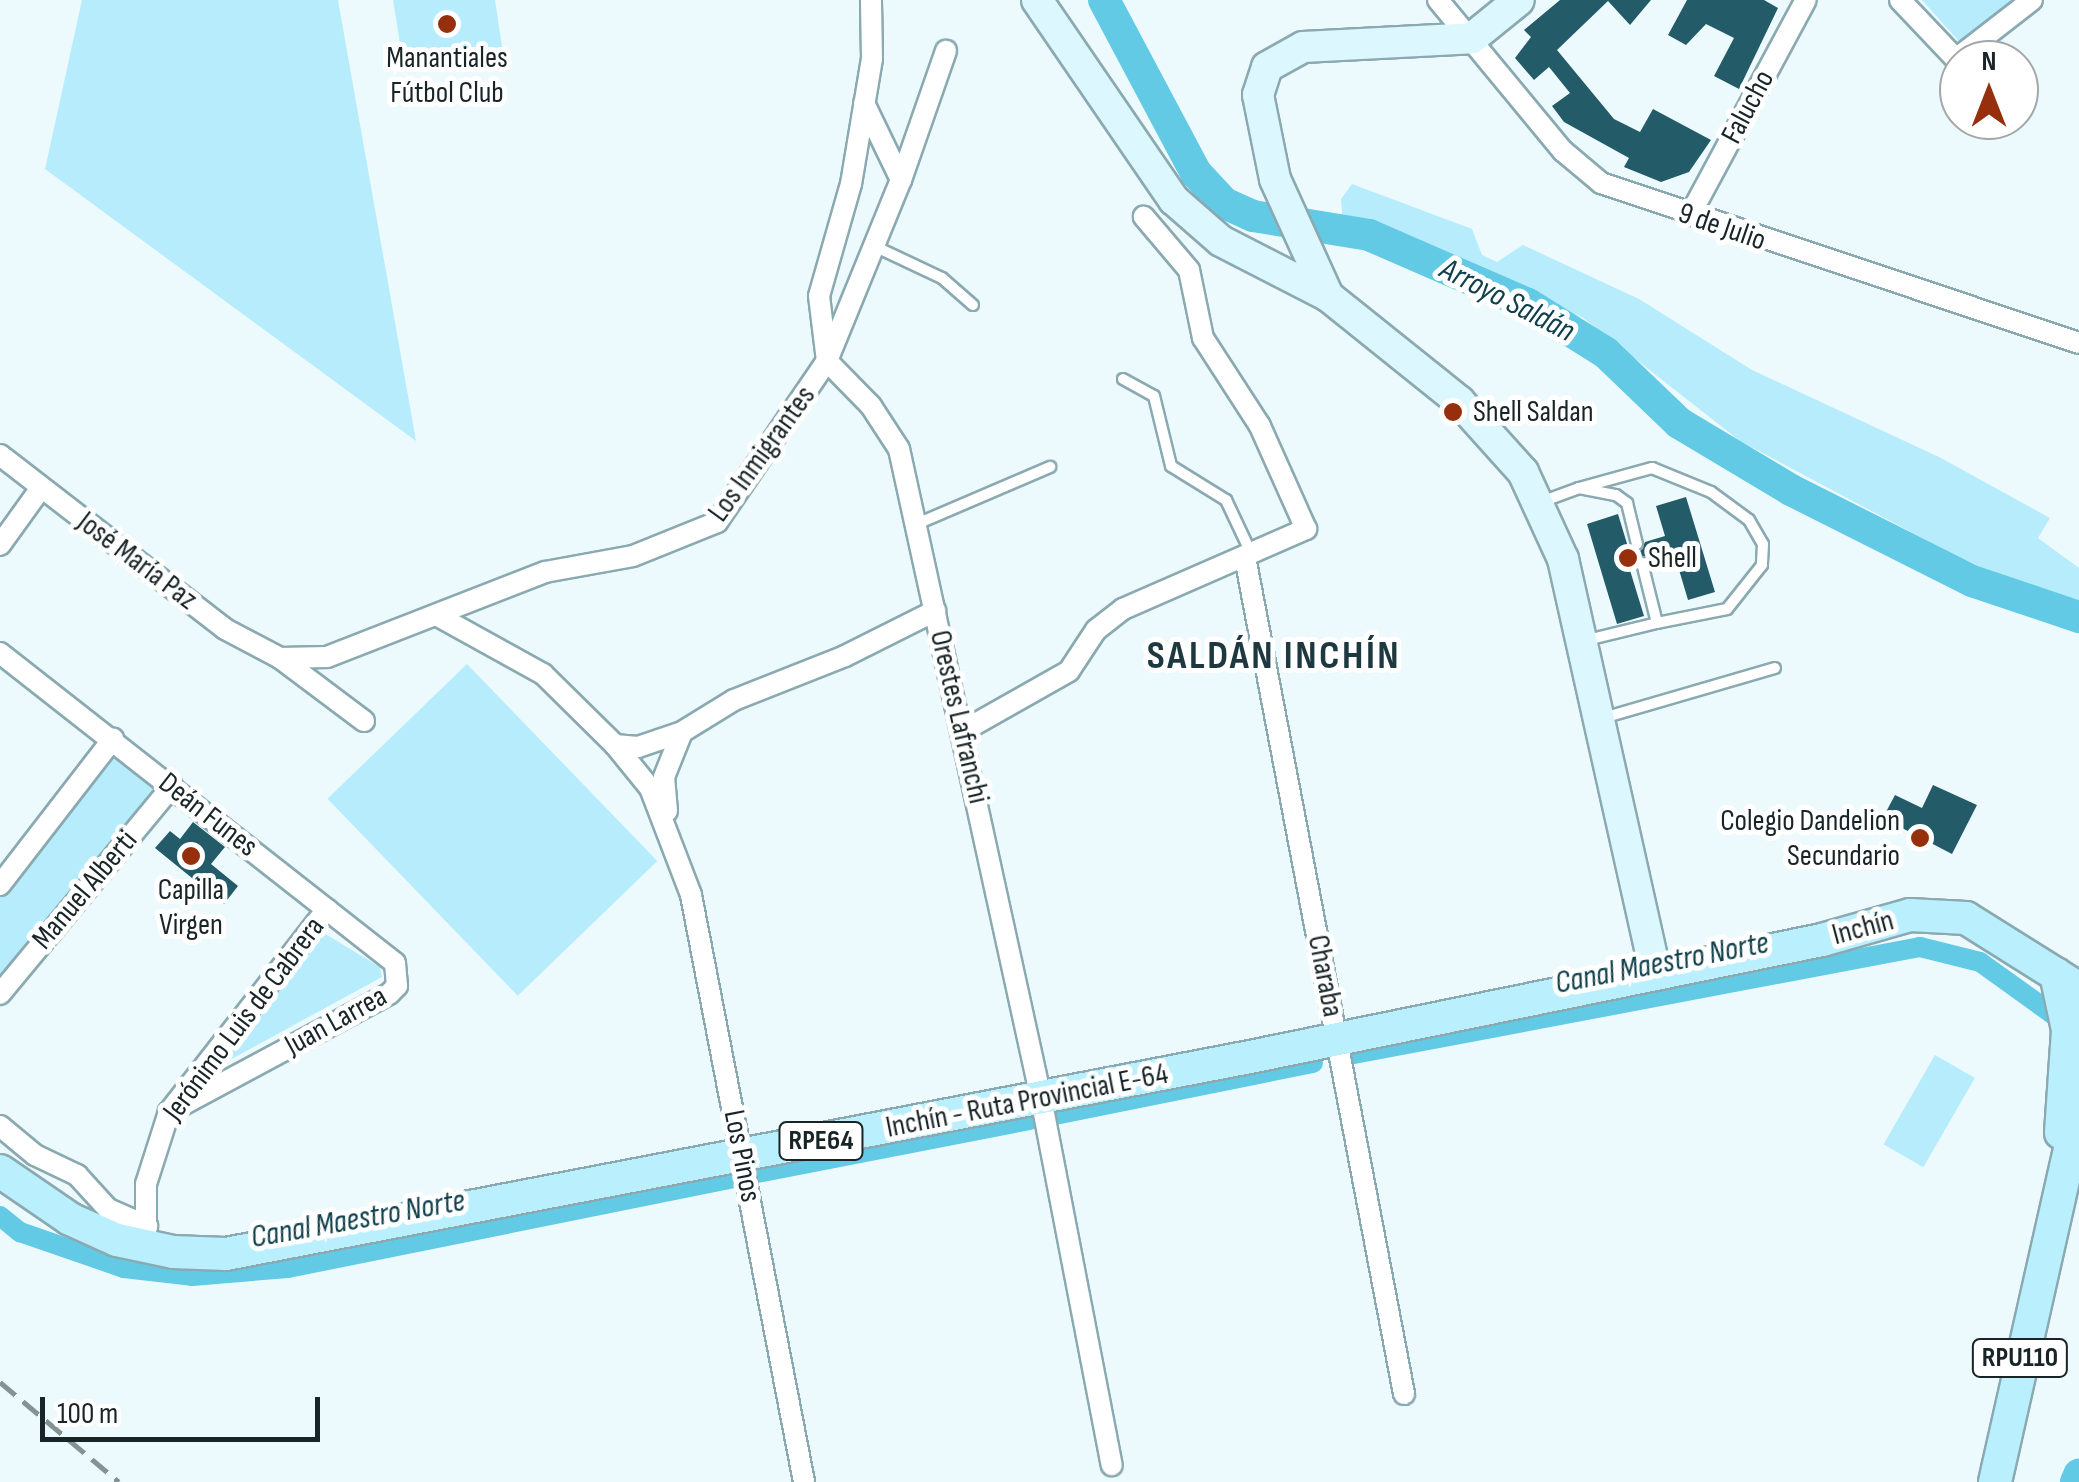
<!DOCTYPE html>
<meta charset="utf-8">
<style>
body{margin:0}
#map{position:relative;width:2079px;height:1482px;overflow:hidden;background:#edfafd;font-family:"Sofia Sans Condensed",sans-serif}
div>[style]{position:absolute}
.green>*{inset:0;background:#b6ecfc;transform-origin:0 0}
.canal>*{height:20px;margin:-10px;padding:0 10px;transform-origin:10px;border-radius:10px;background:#62cae4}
.river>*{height:32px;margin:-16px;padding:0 16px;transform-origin:16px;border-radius:16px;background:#62cae4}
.building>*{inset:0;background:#245b69}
.roads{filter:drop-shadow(2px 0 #8aa9b1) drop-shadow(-2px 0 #8aa9b1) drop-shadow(0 2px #8aa9b1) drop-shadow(0 -2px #8aa9b1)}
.service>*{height:10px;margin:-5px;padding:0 5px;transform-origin:5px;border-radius:5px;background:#fff}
.minor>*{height:20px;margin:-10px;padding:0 10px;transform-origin:10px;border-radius:10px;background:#fff}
.secondary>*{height:30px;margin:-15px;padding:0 15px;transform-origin:15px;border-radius:15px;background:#dcf7fe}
.primary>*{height:32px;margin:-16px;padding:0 16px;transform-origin:16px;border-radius:16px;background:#baeffe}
.rail>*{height:5px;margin-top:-2.5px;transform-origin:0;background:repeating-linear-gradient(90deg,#859194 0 20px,transparent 0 30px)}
.dots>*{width:28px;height:28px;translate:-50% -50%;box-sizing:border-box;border:5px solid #fff;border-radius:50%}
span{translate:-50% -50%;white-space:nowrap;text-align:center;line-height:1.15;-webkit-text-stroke:10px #fff;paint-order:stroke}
.shield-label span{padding:2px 8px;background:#fff;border:2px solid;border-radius:8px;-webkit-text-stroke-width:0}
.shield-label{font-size:28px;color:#182427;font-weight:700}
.poi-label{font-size:30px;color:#182427}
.left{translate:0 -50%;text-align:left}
.right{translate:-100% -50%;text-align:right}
.street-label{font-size:30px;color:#182427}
.water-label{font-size:32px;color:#10404b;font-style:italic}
.district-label{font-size:40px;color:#1d383f;font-weight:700;letter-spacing:2.5px}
.north{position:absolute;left:1939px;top:40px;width:100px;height:100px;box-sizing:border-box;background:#fff;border:2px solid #a3a7a9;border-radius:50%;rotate:0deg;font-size:28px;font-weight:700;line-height:40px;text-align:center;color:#182427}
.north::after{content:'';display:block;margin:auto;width:35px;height:45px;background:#962f0b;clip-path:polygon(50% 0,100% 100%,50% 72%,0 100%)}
.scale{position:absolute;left:40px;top:1397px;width:280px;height:45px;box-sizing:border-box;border:5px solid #182427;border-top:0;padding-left:12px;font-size:30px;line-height:35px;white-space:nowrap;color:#182427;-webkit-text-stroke:8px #fff;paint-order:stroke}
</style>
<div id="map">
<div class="green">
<div style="clip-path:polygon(82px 0,338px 0,416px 441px,45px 169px)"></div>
<div style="clip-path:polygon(393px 0,495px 0,502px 47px,402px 56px)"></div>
<div style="clip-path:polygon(1922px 0,2024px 0,1965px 48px)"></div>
<div style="clip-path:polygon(1352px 184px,1472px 229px,1482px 255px,1497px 262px,1523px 245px,1639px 299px,1752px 370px,1941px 458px,2050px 518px,2038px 538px,2079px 568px,2079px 611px,1954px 555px,1740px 441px,1582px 317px,1343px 225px,1341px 199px)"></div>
<div style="left:467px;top:664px;width:274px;height:194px;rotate:46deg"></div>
<div style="clip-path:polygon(113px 739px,172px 786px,0 981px,0 885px)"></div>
<div style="clip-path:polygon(322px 932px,380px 967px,382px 977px,215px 1068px)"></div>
<div style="left:1935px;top:1055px;width:46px;height:103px;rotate:30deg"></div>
</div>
<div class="canal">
<div style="left:1354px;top:1054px;width:576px;rotate:-10.71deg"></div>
<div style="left:1920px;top:947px;width:62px;rotate:14deg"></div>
<div style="left:1980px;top:962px;width:110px;rotate:35.7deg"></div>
<div style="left:1060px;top:1114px;width:258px;rotate:-11.4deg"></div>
<div style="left:757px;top:1173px;width:278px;rotate:-11deg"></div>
<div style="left:0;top:1216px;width:26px;rotate:39deg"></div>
<div style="left:20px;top:1232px;width:110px;rotate:19.1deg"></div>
<div style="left:124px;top:1268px;width:68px;rotate:6.7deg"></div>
<div style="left:192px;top:1276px;width:96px;rotate:-4.8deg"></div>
<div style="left:288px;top:1268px;width:454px;rotate:-11.4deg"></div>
</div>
<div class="river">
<div style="left:1104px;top:0;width:196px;rotate:62deg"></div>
<div style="left:1196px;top:173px;width:41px;rotate:47deg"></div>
<div style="left:1224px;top:203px;width:32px;rotate:24deg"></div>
<div style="left:1253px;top:216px;width:118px;rotate:9.3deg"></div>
<div style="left:1369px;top:235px;width:173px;rotate:23.5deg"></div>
<div style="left:1528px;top:304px;width:92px;rotate:32.1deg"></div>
<div style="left:1606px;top:353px;width:101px;rotate:43.8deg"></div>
<div style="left:1679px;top:423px;width:131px;rotate:30.9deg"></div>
<div style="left:1791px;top:490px;width:203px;rotate:26.7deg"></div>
<div style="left:1972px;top:581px;width:113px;rotate:18.6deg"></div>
<div style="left:2076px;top:1482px;width:8px;rotate:-67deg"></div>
</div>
<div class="building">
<div style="clip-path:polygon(1560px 0,1651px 0,1630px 25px,1608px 1px,1557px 50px,1614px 119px,1640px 132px,1653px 109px,1711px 140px,1689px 172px,1661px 182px,1624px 167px,1629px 158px,1564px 122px,1552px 106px,1570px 93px,1549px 67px,1534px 80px,1515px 58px,1531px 37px,1524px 30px)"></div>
<div style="clip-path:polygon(1687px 0,1764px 0,1778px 8px,1739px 89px,1714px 76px,1734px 38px,1706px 24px,1686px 45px,1668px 35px)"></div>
<div style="clip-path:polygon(1686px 497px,1715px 592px,1688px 600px,1674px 553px,1650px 560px,1639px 555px,1629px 567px,1644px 616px,1617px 624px,1587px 524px,1618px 514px,1628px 547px,1640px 552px,1645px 542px,1665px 536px,1656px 506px)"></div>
<div style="clip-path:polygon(1933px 785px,1977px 805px,1952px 854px,1902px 828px,1899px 835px,1879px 825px,1895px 795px,1922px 808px)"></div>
<div style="clip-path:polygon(193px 822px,225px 847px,211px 864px,238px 886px,224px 904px,155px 848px,170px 831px,180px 839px)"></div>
</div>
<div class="roads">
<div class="service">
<div style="left:874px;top:246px;width:75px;rotate:25.2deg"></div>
<div style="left:942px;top:278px;width:41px;rotate:41.1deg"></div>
<div style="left:1123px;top:379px;width:35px;rotate:29deg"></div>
<div style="left:1154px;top:396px;width:72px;rotate:76.3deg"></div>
<div style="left:1171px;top:466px;width:65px;rotate:31.7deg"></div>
<div style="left:1226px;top:500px;width:59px;rotate:64.7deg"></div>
<div style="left:1579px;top:488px;width:76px;rotate:-15.3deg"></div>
<div style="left:1652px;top:468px;width:64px;rotate:22.1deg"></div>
<div style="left:1711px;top:492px;width:47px;rotate:36.4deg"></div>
<div style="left:1749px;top:520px;width:28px;rotate:60deg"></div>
<div style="left:1763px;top:544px;width:21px;rotate:93deg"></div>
<div style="left:1762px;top:565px;width:56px;rotate:128.5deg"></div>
<div style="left:1727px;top:609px;width:71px;rotate:168.7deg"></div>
<div style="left:1541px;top:502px;width:40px;rotate:-20.2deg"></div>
<div style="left:1579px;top:488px;width:38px;rotate:11deg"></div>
<div style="left:1616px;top:495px;width:14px;rotate:36deg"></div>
<div style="left:1627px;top:503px;width:42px;rotate:76.3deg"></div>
<div style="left:917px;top:524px;width:145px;rotate:-23.2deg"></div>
<div style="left:1583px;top:641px;width:76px;rotate:-13.7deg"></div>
<div style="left:1657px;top:623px;width:62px;rotate:-104deg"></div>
<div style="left:1603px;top:718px;width:179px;rotate:-16.2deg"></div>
</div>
<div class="minor">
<div style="left:1438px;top:0;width:196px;rotate:50.4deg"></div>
<div style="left:1563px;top:151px;width:50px;rotate:40.1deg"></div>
<div style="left:1601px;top:183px;width:504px;rotate:18.51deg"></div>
<div style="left:1900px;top:0;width:81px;rotate:46.5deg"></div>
<div style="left:1956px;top:59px;width:96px;rotate:-37.8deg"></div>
<div style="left:901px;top:180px;width:137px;rotate:-70.8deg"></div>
<div style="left:1690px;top:215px;width:244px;rotate:-61.7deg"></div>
<div style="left:827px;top:361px;width:63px;rotate:45.6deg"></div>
<div style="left:871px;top:406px;width:51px;rotate:56.9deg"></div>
<div style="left:899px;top:449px;width:664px;rotate:77.66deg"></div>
<div style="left:1041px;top:1098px;width:374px;rotate:79.1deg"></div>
<div style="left:827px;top:361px;width:65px;rotate:-97deg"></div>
<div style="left:819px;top:296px;width:116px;rotate:-74.1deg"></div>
<div style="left:851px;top:184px;width:127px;rotate:-80.5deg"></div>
<div style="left:872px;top:59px;width:59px;rotate:-91deg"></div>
<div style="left:0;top:455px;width:284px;rotate:37.7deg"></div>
<div style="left:225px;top:629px;width:62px;rotate:27.8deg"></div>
<div style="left:280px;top:658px;width:105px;rotate:36.9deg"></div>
<div style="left:0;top:545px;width:70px;rotate:-54.3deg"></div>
<div style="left:1245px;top:557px;width:852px;rotate:79.24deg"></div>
<div style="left:440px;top:617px;width:118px;rotate:29deg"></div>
<div style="left:543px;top:674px;width:101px;rotate:44.6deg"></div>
<div style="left:615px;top:745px;width:23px;rotate:5deg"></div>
<div style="left:638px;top:747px;width:46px;rotate:-18.8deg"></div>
<div style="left:682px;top:732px;width:61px;rotate:-31.6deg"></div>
<div style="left:734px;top:700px;width:119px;rotate:-21.6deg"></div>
<div style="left:845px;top:656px;width:101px;rotate:-26.6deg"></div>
<div style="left:0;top:653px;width:502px;rotate:38.13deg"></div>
<div style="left:395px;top:963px;width:23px;rotate:85deg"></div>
<div style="left:397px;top:986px;width:11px;rotate:135deg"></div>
<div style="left:389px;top:994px;width:250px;rotate:151.8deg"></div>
<div style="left:280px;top:658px;width:47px;rotate:-1.2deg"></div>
<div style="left:327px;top:657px;width:234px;rotate:-21.3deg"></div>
<div style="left:545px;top:572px;width:89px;rotate:-10.3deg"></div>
<div style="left:633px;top:556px;width:91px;rotate:-22deg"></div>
<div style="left:717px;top:522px;width:195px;rotate:-55.7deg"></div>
<div style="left:827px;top:361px;width:196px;rotate:-67.8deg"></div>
<div style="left:901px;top:180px;width:85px;rotate:-115.7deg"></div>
<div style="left:963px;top:731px;width:122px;rotate:-29.5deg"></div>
<div style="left:1069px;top:671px;width:49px;rotate:-56.6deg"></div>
<div style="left:1096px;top:630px;width:34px;rotate:-38deg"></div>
<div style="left:1123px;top:609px;width:200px;rotate:-23.6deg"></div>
<div style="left:1306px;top:529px;width:113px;rotate:-114.1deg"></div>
<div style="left:1260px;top:426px;width:105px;rotate:-122.9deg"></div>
<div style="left:1203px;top:338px;width:69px;rotate:-101.6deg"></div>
<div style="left:1189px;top:270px;width:70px;rotate:-130.3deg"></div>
<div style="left:615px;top:745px;width:55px;rotate:50.9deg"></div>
<div style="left:650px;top:788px;width:115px;rotate:69deg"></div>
<div style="left:691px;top:895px;width:598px;rotate:79.1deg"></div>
<div style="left:667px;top:811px;width:34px;rotate:-95deg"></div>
<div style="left:664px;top:777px;width:48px;rotate:-68.2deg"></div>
<div style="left:0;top:885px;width:185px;rotate:-52.3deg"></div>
<div style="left:0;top:994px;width:270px;rotate:-50.4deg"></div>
<div style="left:0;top:1126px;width:45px;rotate:39.6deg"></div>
<div style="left:35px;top:1155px;width:47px;rotate:25.5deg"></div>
<div style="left:77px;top:1175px;width:46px;rotate:47.6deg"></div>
<div style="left:108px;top:1209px;width:43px;rotate:23.6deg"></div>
<div style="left:146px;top:1247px;width:63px;rotate:-90deg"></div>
<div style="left:146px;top:1184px;width:76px;rotate:-72.3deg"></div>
<div style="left:169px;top:1112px;width:257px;rotate:-52.1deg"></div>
</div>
<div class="secondary">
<div style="left:1037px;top:0;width:242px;rotate:55.6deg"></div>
<div style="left:1174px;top:200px;width:62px;rotate:41.1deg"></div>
<div style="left:1221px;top:241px;width:120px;rotate:27.2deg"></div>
<div style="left:1328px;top:296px;width:168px;rotate:38.7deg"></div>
<div style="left:1459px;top:401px;width:96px;rotate:48deg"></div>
<div style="left:1523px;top:472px;width:96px;rotate:65.3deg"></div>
<div style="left:1563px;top:559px;width:426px;rotate:77.4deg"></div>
<div style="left:1328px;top:296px;width:128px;rotate:-114.4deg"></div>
<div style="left:1275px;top:179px;width:86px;rotate:-101.4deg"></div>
<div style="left:1258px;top:95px;width:29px;rotate:-72deg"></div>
<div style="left:1267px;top:67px;width:41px;rotate:-29.1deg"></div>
<div style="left:1303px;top:47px;width:169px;rotate:-3deg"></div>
<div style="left:1472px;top:38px;width:60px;rotate:-39deg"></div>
</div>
<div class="primary">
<div style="left:2056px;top:974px;width:57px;rotate:77.9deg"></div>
<div style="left:2068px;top:1030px;width:103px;rotate:93.9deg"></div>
<div style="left:0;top:1171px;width:85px;rotate:34.4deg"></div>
<div style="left:70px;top:1219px;width:51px;rotate:24.1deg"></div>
<div style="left:117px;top:1240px;width:57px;rotate:12.1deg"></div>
<div style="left:173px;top:1252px;width:53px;rotate:2.2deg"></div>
<div style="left:226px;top:1254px;width:1043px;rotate:-10.89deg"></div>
<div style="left:1250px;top:1057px;width:584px;rotate:-11.56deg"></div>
<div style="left:1822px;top:940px;width:91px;rotate:-15.9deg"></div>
<div style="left:1910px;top:915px;width:56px;rotate:3.1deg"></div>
<div style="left:1966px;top:918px;width:133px;rotate:32.1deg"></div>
<div style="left:1995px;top:1482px;width:383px;rotate:-77.3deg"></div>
</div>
</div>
<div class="rail">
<div style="left:0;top:1382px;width:155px;rotate:40deg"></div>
</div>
<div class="dots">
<div style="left:447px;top:24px;background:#962f0b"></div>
<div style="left:1453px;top:412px;background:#962f0b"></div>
<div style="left:1628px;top:558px;background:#962f0b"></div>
<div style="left:1920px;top:838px;background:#962f0b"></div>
<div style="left:191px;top:856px;background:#962f0b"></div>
</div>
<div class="shield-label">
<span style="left:821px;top:1141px">RPE64</span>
<span style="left:2020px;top:1358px">RPU110</span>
</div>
<div class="poi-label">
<span style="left:447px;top:75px">Manantiales<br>Fútbol Club</span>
<span class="left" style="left:1473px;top:412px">Shell Saldan</span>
<span class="left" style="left:1648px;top:558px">Shell</span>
<span class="right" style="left:1900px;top:838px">Colegio Dandelion<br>Secundario</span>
<span style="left:191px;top:907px">Capilla<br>Virgen</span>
</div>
<div class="street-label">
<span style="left:1748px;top:107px;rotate:-62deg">Falucho</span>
<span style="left:1722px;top:227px;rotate:19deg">9 de Julio</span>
<span style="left:762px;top:454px;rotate:-54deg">Los Inmigrantes</span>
<span style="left:137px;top:561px;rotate:37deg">José María Paz</span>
<span style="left:959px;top:717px;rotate:77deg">Orestes Lafranchi</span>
<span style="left:208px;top:815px;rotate:38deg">Deán Funes</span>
<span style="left:85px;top:890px;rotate:-50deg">Manuel Alberti</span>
<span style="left:1863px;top:928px;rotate:-15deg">Inchín</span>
<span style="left:1325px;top:976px;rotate:79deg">Charaba</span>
<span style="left:244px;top:1019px;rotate:-53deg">Jerónimo Luis de Cabrera</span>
<span style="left:336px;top:1021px;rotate:-29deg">Juan Larrea</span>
<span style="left:1027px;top:1101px;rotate:-11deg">Inchín - Ruta Provincial E-64</span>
<span style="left:742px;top:1156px;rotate:79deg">Los Pinos</span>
</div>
<div class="water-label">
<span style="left:1507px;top:301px;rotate:27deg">Arroyo Saldán</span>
<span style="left:1662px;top:964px;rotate:-11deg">Canal Maestro Norte</span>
<span style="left:358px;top:1220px;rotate:-10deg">Canal Maestro Norte</span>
</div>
<div class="district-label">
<span style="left:1274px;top:656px">SALDÁN INCHÍN</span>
</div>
<div class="north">N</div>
<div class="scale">100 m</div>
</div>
